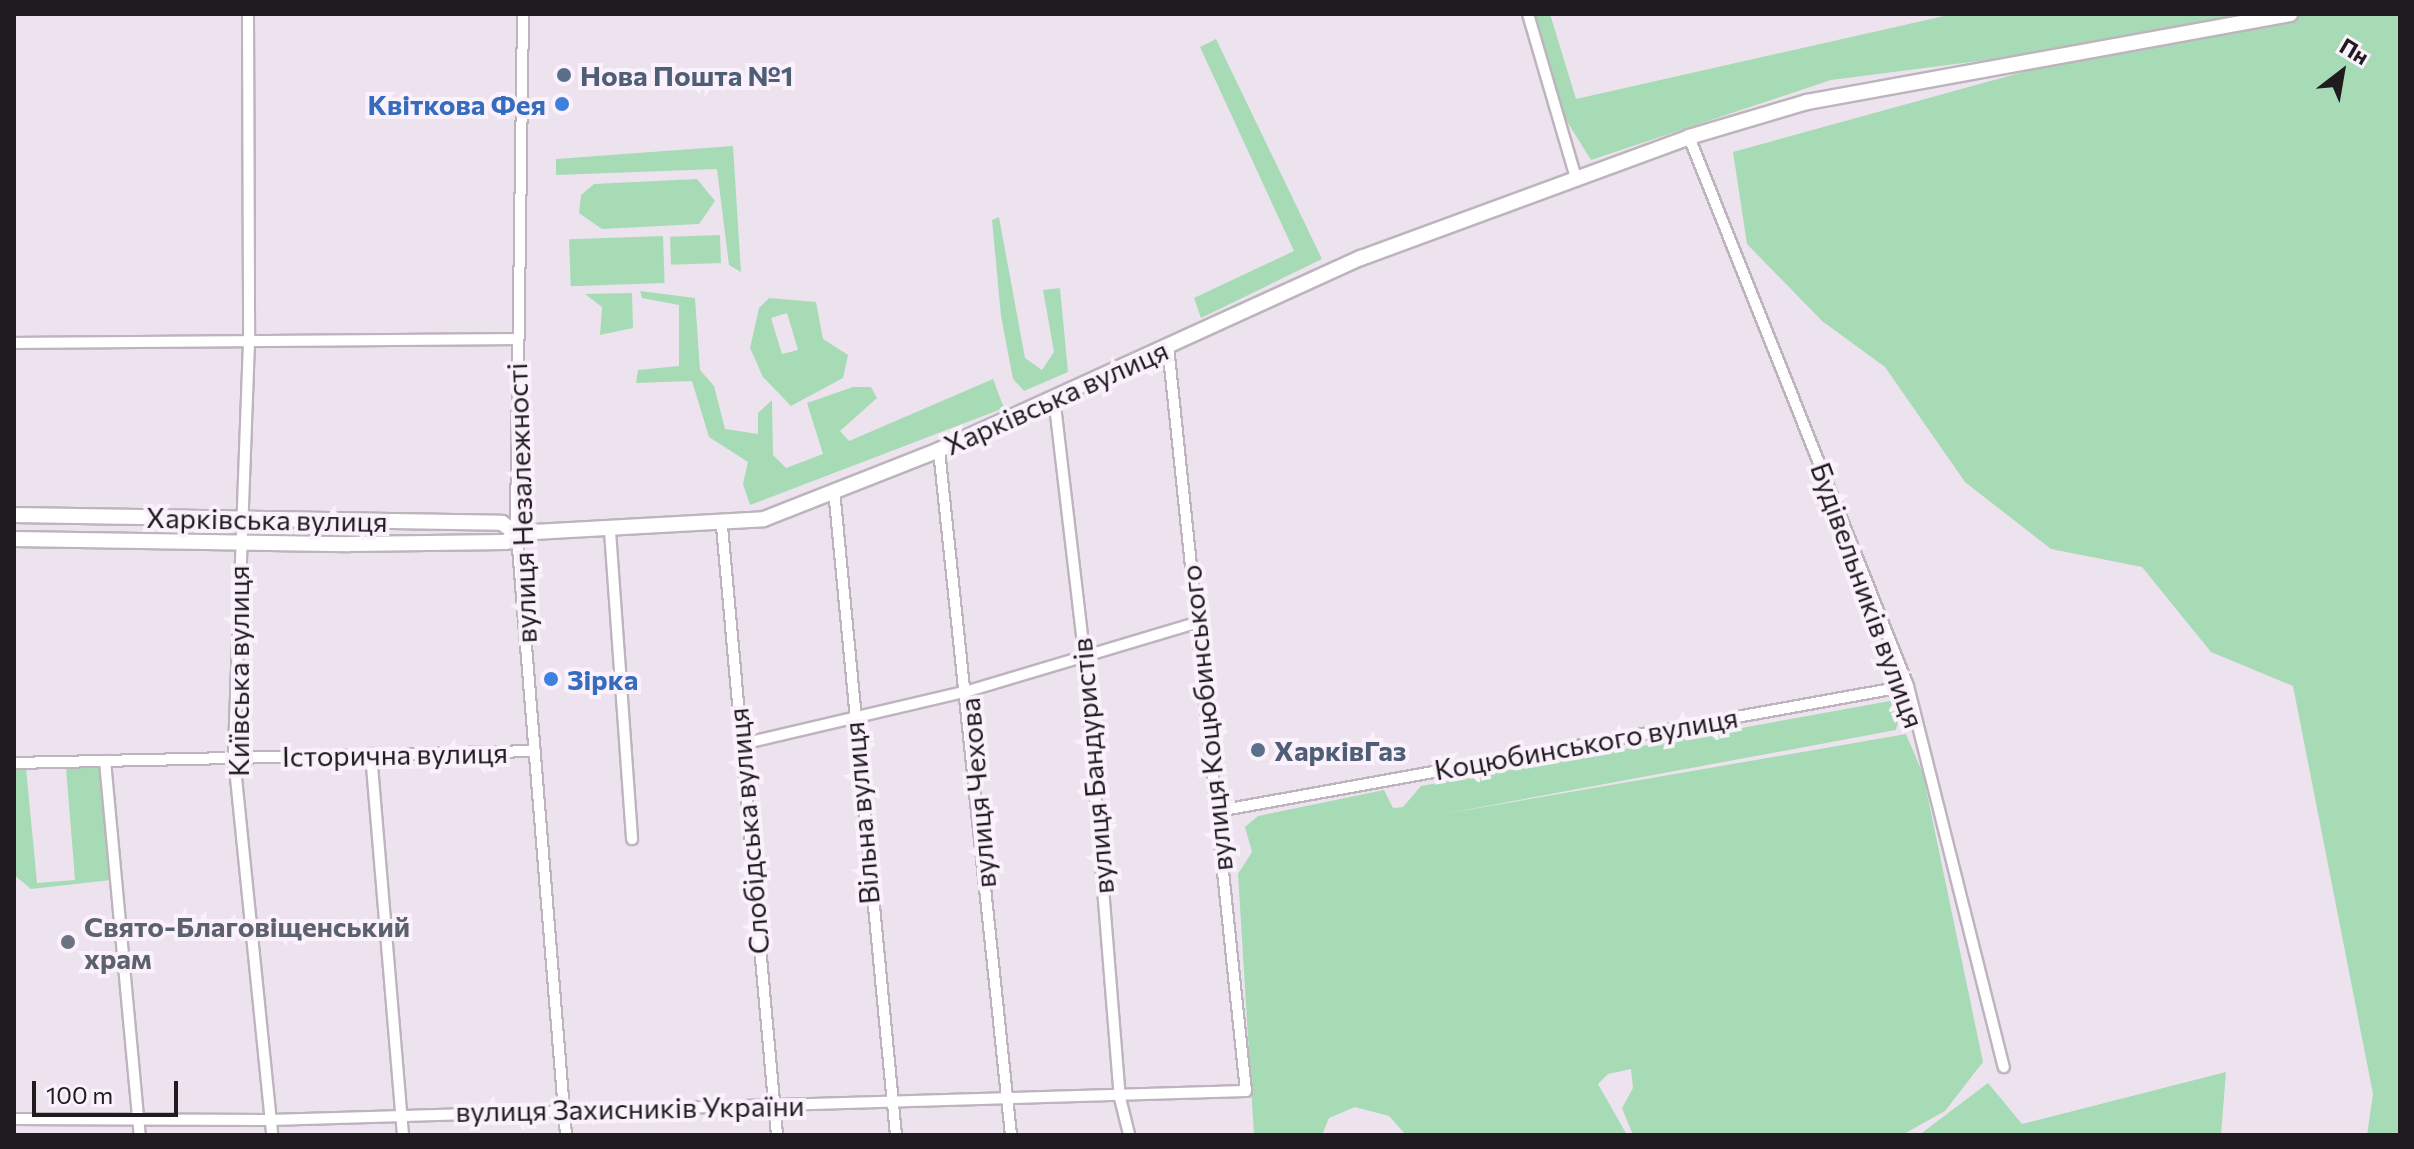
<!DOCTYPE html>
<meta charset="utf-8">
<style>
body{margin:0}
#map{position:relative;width:2414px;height:1149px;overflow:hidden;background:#ede3ef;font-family:Commissioner,sans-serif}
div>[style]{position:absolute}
.green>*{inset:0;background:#a7dbb6;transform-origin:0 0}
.roads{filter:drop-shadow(2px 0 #bdb4be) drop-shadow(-2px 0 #bdb4be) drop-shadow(0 2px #bdb4be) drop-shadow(0 -2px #bdb4be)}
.street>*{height:10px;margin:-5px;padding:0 5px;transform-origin:5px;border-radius:5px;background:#fff}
.secondary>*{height:14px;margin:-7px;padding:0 7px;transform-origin:7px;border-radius:7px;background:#fff}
.dots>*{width:22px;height:22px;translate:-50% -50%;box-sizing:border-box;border:4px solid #faf1fc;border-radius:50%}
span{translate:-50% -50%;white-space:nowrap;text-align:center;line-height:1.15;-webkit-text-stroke:8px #faf1fc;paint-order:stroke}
.service-label{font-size:28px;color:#4e5e75;font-weight:700}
.left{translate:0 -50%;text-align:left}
.shop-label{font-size:28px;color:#366cbe;font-weight:700}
.right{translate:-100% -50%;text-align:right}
.street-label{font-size:28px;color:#1f1b1f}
.worship-label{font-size:28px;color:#5b616d;font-weight:700}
.frame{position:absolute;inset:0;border:16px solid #1f1b1f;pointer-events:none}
.north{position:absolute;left:2302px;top:32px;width:80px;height:80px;-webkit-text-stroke:6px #faf1fc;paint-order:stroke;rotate:31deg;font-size:22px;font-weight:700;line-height:32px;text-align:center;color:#1f1b1f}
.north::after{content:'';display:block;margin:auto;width:28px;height:36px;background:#1f1b1f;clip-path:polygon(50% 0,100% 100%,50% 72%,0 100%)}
.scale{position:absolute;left:32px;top:1081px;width:146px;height:36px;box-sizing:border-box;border:4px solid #1f1b1f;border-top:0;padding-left:10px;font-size:24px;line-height:28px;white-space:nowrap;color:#1f1b1f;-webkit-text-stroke:6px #faf1fc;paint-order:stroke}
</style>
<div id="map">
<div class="green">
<div style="clip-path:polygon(1528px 14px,1550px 14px,1576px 99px,1953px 14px,2400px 14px,2400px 1135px,2367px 1135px,2373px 1094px,2293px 686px,2211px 652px,2142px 567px,2051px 549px,1965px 482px,1885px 367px,1822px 321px,1747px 244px,1733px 152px,2136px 41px,1831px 80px,1591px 160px,1556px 104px)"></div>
<div style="clip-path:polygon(1216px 39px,1322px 259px,1201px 318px,1194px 298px,1294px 251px,1200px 47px)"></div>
<div style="clip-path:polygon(733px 146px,741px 272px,729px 265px,717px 169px,556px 175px,556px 159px)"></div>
<div style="clip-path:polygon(697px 179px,715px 201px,699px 224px,602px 229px,579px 213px,581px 195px,594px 184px)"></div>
<div style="clip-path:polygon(999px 217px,1025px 358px,1042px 370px,1054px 352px,1043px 290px,1060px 288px,1068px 372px,1024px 391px,1013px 379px,1001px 316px,992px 220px)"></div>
<div style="left:720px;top:235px;width:28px;height:50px;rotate:88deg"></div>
<div style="left:663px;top:236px;width:47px;height:94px;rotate:88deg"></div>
<div style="clip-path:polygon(640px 291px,695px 298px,700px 370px,714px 386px,725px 429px,758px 434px,758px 413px,772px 400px,773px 455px,786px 468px,823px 454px,807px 403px,853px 387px,871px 387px,877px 398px,840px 431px,849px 441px,993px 379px,1004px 408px,750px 505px,743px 484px,748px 462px,709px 437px,692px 381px,636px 383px,638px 370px,679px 366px,679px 305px,642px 298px)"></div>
<div style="clip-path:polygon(632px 293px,633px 328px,600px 335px,602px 307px,585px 294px)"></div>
<div style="clip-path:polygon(evenodd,769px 298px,816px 302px,823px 339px,848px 355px,843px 378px,791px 406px,763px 377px,750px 348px,759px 308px,769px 298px,787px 313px,798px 350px,782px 354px,771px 318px,787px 313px)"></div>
<div style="clip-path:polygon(1890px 701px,1900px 713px,1896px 730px,1438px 815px,1906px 734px,1923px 774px,1983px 1062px,1945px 1111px,1902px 1135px,1633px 1135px,1622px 1108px,1633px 1088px,1631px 1069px,1608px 1074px,1598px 1084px,1627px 1135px,1406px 1135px,1389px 1116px,1355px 1107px,1329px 1118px,1322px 1135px,1254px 1135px,1238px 874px,1252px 852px,1245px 827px,1258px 816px,1384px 790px,1393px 808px,1403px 807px,1421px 786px)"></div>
<div style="clip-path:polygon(100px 766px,111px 880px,31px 889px,14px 875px,14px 768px,26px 768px,37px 883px,75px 880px,66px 767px)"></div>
<div style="clip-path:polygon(2226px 1072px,2221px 1135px,1919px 1135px,1988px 1083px,2022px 1124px)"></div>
</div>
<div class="roads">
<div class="street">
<div style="left:248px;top:14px;width:328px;rotate:89.8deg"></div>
<div style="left:249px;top:342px;width:416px;rotate:92.1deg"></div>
<div style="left:234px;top:758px;width:379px;rotate:84.2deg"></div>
<div style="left:523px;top:14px;width:509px;rotate:90.79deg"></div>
<div style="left:516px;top:523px;width:614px;rotate:85.33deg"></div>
<div style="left:1528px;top:14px;width:171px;rotate:73.7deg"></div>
<div style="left:1689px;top:137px;width:591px;rotate:68.25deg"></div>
<div style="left:1908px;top:686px;width:393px;rotate:75.9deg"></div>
<div style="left:14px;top:343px;width:502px;rotate:-0.46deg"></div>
<div style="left:1054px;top:397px;width:257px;rotate:83.3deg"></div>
<div style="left:1084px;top:652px;width:447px;rotate:85.4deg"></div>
<div style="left:1120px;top:1098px;width:38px;rotate:76deg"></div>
<div style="left:939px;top:450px;width:689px;rotate:84deg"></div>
<div style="left:834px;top:490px;width:648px;rotate:84.51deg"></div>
<div style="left:722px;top:526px;width:611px;rotate:84.84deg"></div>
<div style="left:610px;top:531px;width:309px;rotate:85.9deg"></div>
<div style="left:742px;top:744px;width:232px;rotate:-13.2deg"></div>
<div style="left:968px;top:691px;width:238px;rotate:-16.6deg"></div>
<div style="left:371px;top:754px;width:382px;rotate:85.2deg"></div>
<div style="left:105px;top:761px;width:376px;rotate:84.7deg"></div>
<div style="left:14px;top:763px;width:521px;rotate:-1.32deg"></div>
<div style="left:1218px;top:811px;width:701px;rotate:-10.27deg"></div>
<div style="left:14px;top:1119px;width:256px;rotate:0.2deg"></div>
<div style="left:270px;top:1120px;width:976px;rotate:-1.7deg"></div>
<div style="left:1246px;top:1091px;width:749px;rotate:-95.98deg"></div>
</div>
<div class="secondary">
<div style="left:14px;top:515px;width:488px;rotate:0.9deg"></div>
<div style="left:502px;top:523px;width:17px;rotate:36deg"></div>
<div style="left:516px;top:533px;width:248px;rotate:-3.2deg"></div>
<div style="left:764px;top:519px;width:188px;rotate:-21.5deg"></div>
<div style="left:939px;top:450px;width:464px;rotate:-24.5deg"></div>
<div style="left:1361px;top:258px;width:350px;rotate:-20.2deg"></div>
<div style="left:1689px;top:137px;width:123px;rotate:-16.5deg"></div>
<div style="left:1807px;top:102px;width:491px;rotate:-10.3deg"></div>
<div style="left:14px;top:539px;width:335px;rotate:0.9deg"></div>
<div style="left:349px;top:544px;width:157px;rotate:-0.7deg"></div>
<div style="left:506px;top:542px;width:13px;rotate:-42deg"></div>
</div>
</div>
<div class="dots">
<div style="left:564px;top:75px;background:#5c6f8a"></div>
<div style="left:562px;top:104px;background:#3f7fe0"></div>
<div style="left:551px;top:679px;background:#3f7fe0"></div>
<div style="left:1258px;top:750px;background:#5c6f8a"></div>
<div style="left:68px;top:942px;background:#6b7280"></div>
</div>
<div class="service-label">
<span class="left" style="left:580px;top:75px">Нова Пошта №1</span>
<span class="left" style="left:1274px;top:750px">ХарківГаз</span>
</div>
<div class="shop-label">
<span class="right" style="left:546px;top:104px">Квіткова Фея</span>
<span class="left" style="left:567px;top:679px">Зірка</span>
</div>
<div class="street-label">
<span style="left:1056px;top:397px;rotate:-24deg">Харківська вулиця</span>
<span style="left:521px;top:503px;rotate:-92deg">вулиця Незалежності</span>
<span style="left:267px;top:519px;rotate:1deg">Харківська вулиця</span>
<span style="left:1868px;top:595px;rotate:70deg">Будівельників вулиця</span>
<span style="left:238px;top:671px;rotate:-90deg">Київська вулиця</span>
<span style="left:1206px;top:718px;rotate:-96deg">вулиця Коцюбинського</span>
<span style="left:1586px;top:743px;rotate:-10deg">Коцюбинського вулиця</span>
<span style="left:395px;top:754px;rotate:-1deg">Історична вулиця</span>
<span style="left:1092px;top:766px;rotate:-95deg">вулиця Бандуристів</span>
<span style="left:977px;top:793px;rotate:-95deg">вулиця Чехова</span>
<span style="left:861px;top:813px;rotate:-95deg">Вільна вулиця</span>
<span style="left:748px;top:831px;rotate:-95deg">Слобідська вулиця</span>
<span style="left:630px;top:1108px;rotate:-1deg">вулиця Захисників України</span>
</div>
<div class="worship-label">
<span class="left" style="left:84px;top:942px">Свято-Благовіщенський<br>храм</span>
</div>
<div class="frame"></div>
<div class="north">Пн</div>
<div class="scale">100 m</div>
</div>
